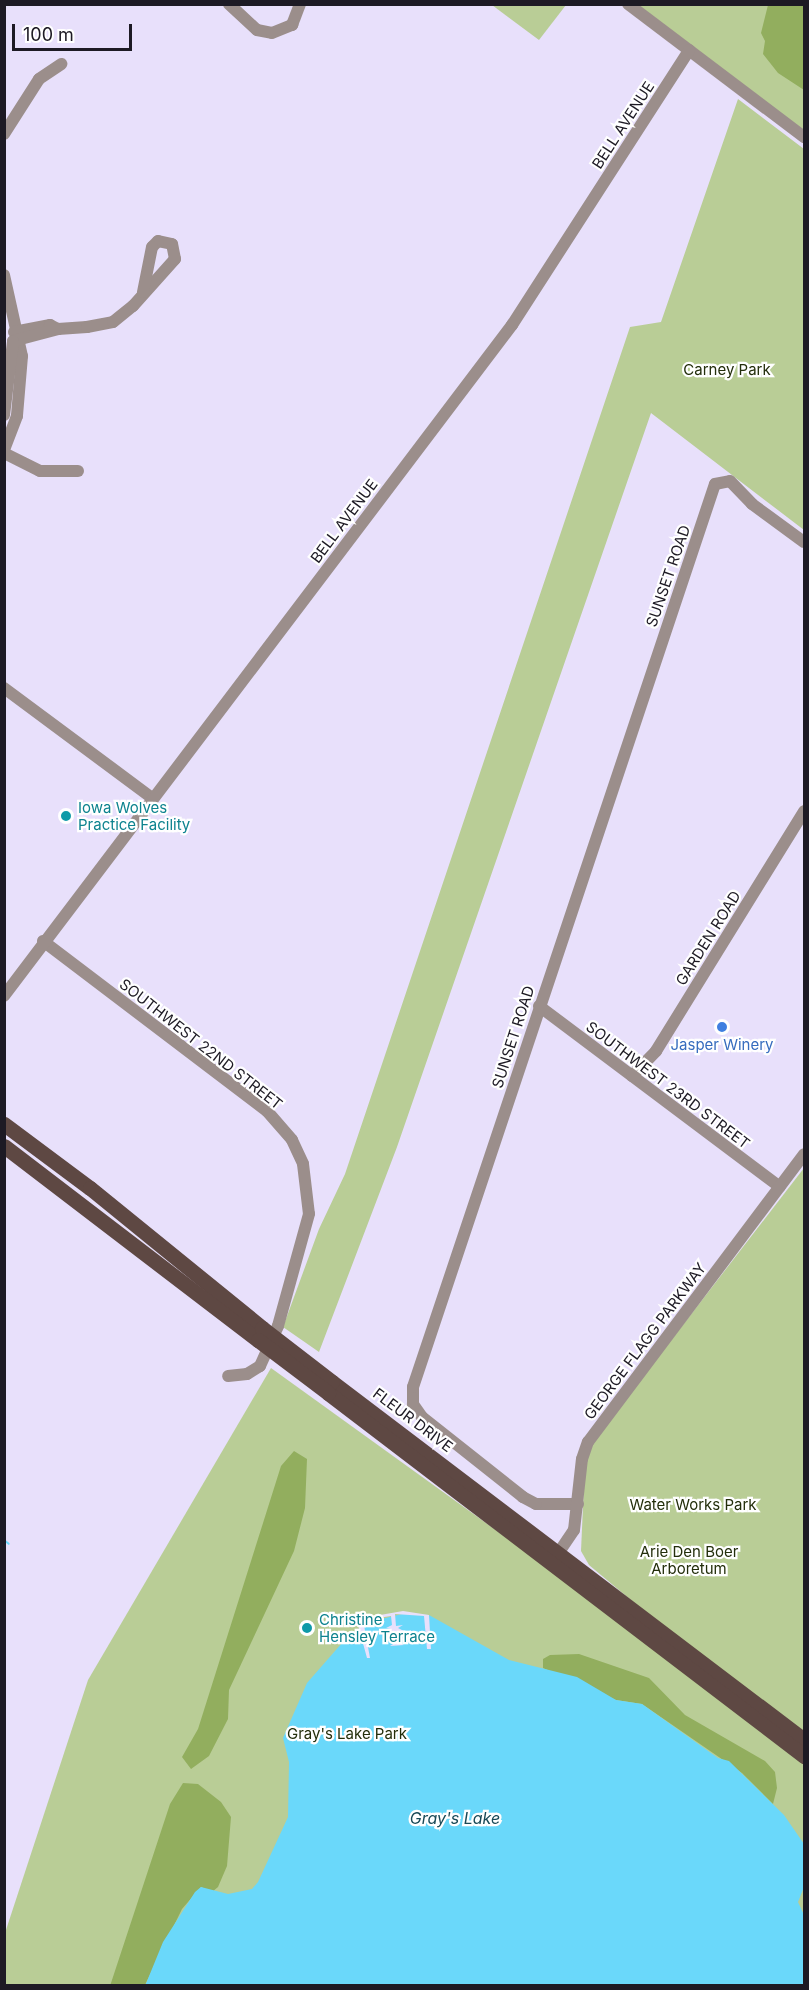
<!DOCTYPE html>
<style>
body{margin:0}
#map{position:relative;width:809px;height:1990px;overflow:hidden;background:#e8e0fb;font-family:Inter,sans-serif}
div>[style]{position:absolute}
.green>*{inset:0;background:#b9cd96}
.forest>*{inset:0;background:#92ae5e}
.water>*{inset:0;background:#6ad8fa}
.pier>*{inset:0;background:#e8e0fb}
.stream>*{height:2px;margin:-1px;padding:0 1px;transform-origin:1px;border-radius:1px;background:#6ad8fa}
.minor>*{height:12px;margin:-6px;padding:0 6px;transform-origin:6px;border-radius:6px;background:#9b8e8b}
.major>*{height:15px;margin:-7.5px;padding:0 7.5px;transform-origin:7.5px;border-radius:7.5px;background:#5e4843}
.major-bridge>*{height:15px;margin:-7.5px;padding:0 7.5px;transform-origin:7.5px;border-radius:7.5px;background:#5e4843}
.dots>*{width:16px;height:16px;translate:-50% -50%;box-sizing:border-box;border:3px solid #fff;border-radius:50%}
span{translate:-50% -50%;white-space:nowrap;text-align:center;line-height:1.15;-webkit-text-stroke:4.5px #fff;paint-order:stroke}
.street-label{font-size:15px;color:#1d1a24}
.park-label{font-size:15px;color:#232e0b}
.culture-label{font-size:15px;color:#0d838f}
.left{translate:0 -50%;text-align:left}
.shop-label{font-size:15px;color:#366cbe}
.water-label{font-size:16px;color:#184957;font-style:italic}
.frame{position:absolute;inset:0;border:6px solid #1d1a24;pointer-events:none}
.scale{position:absolute;left:12px;top:24px;width:120px;height:27px;box-sizing:border-box;border:3px solid #1d1a24;border-top:0;padding-left:8px;font-size:18px;line-height:21px;white-space:nowrap;color:#1d1a24;-webkit-text-stroke:4px #fff;paint-order:stroke}
</style>
<div id="map">
<div class="green">
<div style="clip-path:polygon(492px 5px,566px 5px,539px 40px)"></div>
<div style="clip-path:polygon(631px 5px,804px 5px,804px 131px)"></div>
<div style="clip-path:polygon(738px 99px,804px 149px,804px 530px,651px 413px,397px 1147px,319px 1352px,283px 1327px,319px 1229px,345px 1174px,630px 327px,661px 322px)"></div>
<div style="clip-path:polygon(804px 1168px,804px 1734px,644px 1611px,589px 1565px,581px 1551px,585px 1461px,594px 1440px)"></div>
<div style="clip-path:polygon(271px 1368px,536px 1559px,804px 1763px,804px 1985px,5px 1986px,5px 1933px,88px 1680px)"></div>
</div>
<div class="forest">
<div style="clip-path:polygon(768px 5px,804px 5px,804px 90px,778px 73px,763px 54px,765px 41px,761px 33px)"></div>
<div style="clip-path:polygon(294px 1451px,307px 1459px,305px 1508px,294px 1551px,229px 1690px,228px 1719px,209px 1756px,191px 1769px,182px 1757px,198px 1729px,281px 1466px)"></div>
<div style="clip-path:polygon(579px 1654px,649px 1678px,685px 1715px,765px 1761px,775px 1772px,777px 1788px,773px 1804px,742px 1773px,642px 1704px,616px 1700px,543px 1668px,543px 1659px,550px 1655px)"></div>
<div style="clip-path:polygon(183px 1783px,198px 1784px,221px 1802px,231px 1817px,227px 1866px,218px 1887px,212px 1892px,201px 1887px,182px 1909px,145px 1985px,110px 1986px,170px 1804px)"></div>
</div>
<div class="water">
<div style="clip-path:polygon(402px 1614px,429px 1615px,509px 1660px,577px 1677px,616px 1700px,642px 1704px,718px 1758px,729px 1761px,784px 1815px,804px 1844px,804px 1887px,798px 1902px,804px 1915px,804px 1985px,145px 1986px,163px 1942px,195px 1892px,201px 1887px,228px 1894px,252px 1889px,258px 1882px,288px 1817px,289px 1762px,283px 1738px,307px 1683px,349px 1635px,369px 1622px)"></div>
</div>
<div class="pier">
<div style="clip-path:polygon(403px 1611px,429px 1615px,431px 1649px,427px 1649px,424px 1616px,395px 1614px,396px 1626px,403px 1625px,398px 1628px,404px 1631px,398px 1634px,403px 1639px,400px 1643px,404px 1645px,390px 1646px,393px 1644px,389px 1639px,392px 1635px,386px 1634px,391px 1629px,386px 1628px,392px 1625px,391px 1616px,378px 1618px,364px 1625px,370px 1658px,367px 1658px,358px 1625px,380px 1615px)"></div>
</div>
<div class="stream">
<div style="left:4px;top:1540px;width:6px;rotate:39deg"></div>
</div>
<div class="minor">
<div style="left:229px;top:4px;width:38px;rotate:43deg"></div>
<div style="left:257px;top:30px;width:15px;rotate:11deg"></div>
<div style="left:272px;top:33px;width:22px;rotate:-22deg"></div>
<div style="left:292px;top:25px;width:22px;rotate:-69deg"></div>
<div style="left:628px;top:4px;width:221px;rotate:37.1deg"></div>
<div style="left:4px;top:134px;width:65px;rotate:-57.5deg"></div>
<div style="left:39px;top:79px;width:27px;rotate:-34deg"></div>
<div style="left:4px;top:275px;width:83px;rotate:77.5deg"></div>
<div style="left:22px;top:356px;width:60px;rotate:94.8deg"></div>
<div style="left:17px;top:416px;width:36px;rotate:111deg"></div>
<div style="left:14px;top:332px;width:37px;rotate:-11deg"></div>
<div style="left:50px;top:325px;width:9px;rotate:27deg"></div>
<div style="left:58px;top:329px;width:29px;rotate:-4deg"></div>
<div style="left:87px;top:327px;width:26px;rotate:-11deg"></div>
<div style="left:113px;top:322px;width:26px;rotate:-39deg"></div>
<div style="left:133px;top:306px;width:63px;rotate:-48.2deg"></div>
<div style="left:175px;top:259px;width:15px;rotate:-101deg"></div>
<div style="left:172px;top:244px;width:14px;rotate:-168deg"></div>
<div style="left:158px;top:241px;width:8px;rotate:135deg"></div>
<div style="left:152px;top:247px;width:46px;rotate:101.3deg"></div>
<div style="left:13px;top:341px;width:47px;rotate:-14.9deg"></div>
<div style="left:4px;top:415px;width:74px;rotate:-83deg"></div>
<div style="left:4px;top:453px;width:40px;rotate:26.6deg"></div>
<div style="left:40px;top:471px;width:38px"></div>
<div style="left:4px;top:688px;width:184px;rotate:36.6deg"></div>
<div style="left:43px;top:941px;width:281px;rotate:37.2deg"></div>
<div style="left:267px;top:1111px;width:38px;rotate:49deg"></div>
<div style="left:292px;top:1140px;width:26px;rotate:65deg"></div>
<div style="left:303px;top:1164px;width:50px;rotate:83.2deg"></div>
<div style="left:309px;top:1214px;width:116px;rotate:105.5deg"></div>
<div style="left:278px;top:1326px;width:44px;rotate:114.2deg"></div>
<div style="left:260px;top:1366px;width:15px;rotate:148deg"></div>
<div style="left:247px;top:1374px;width:19px;rotate:174deg"></div>
<div style="left:4px;top:996px;width:842px;rotate:-52.87deg"></div>
<div style="left:512px;top:325px;width:327px;rotate:-57.2deg"></div>
<div style="left:539px;top:1006px;width:301px;rotate:36.9deg"></div>
<div style="left:632px;top:1076px;width:35px;rotate:-46deg"></div>
<div style="left:656px;top:1051px;width:282px;rotate:-58.3deg"></div>
<div style="left:578px;top:1504px;width:42px;rotate:180deg"></div>
<div style="left:536px;top:1504px;width:15px;rotate:-152deg"></div>
<div style="left:523px;top:1497px;width:129px;rotate:-141.6deg"></div>
<div style="left:422px;top:1417px;width:16px;rotate:-125deg"></div>
<div style="left:413px;top:1404px;width:17px;rotate:-90deg"></div>
<div style="left:413px;top:1387px;width:952px;rotate:-71.51deg"></div>
<div style="left:715px;top:484px;width:15px;rotate:-11deg"></div>
<div style="left:730px;top:481px;width:32px;rotate:46deg"></div>
<div style="left:752px;top:504px;width:64px;rotate:36.2deg"></div>
<div style="left:553px;top:1561px;width:37px;rotate:-56deg"></div>
<div style="left:574px;top:1530px;width:71px;rotate:-83.6deg"></div>
<div style="left:582px;top:1459px;width:18px;rotate:-71deg"></div>
<div style="left:588px;top:1442px;width:360px;rotate:-53.1deg"></div>
</div>
<div class="major">
<div style="left:4px;top:1124px;width:107px;rotate:36.7deg"></div>
<div style="left:90px;top:1188px;width:222px;rotate:39.1deg"></div>
<div style="left:4px;top:1146px;width:320px;rotate:37.4deg"></div>
<div style="left:332px;top:1382px;width:592px;rotate:37.18deg"></div>
<div style="left:328px;top:1393px;width:599px;rotate:37.33deg"></div>
</div>
<div class="major-bridge">
<div style="left:262px;top:1328px;width:88px;rotate:37.6deg"></div>
<div style="left:258px;top:1340px;width:88px;rotate:37.1deg"></div>
</div>
<div class="dots">
<div style="left:66px;top:816px;background:#0f9aa8"></div>
<div style="left:722px;top:1027px;background:#3f7fe0"></div>
<div style="left:307px;top:1628px;background:#0f9aa8"></div>
</div>
<div class="street-label">
<span style="left:623px;top:125px;rotate:-57deg">BELL AVENUE</span>
<span style="left:344px;top:521px;rotate:-53deg">BELL AVENUE</span>
<span style="left:668px;top:576px;rotate:-71deg">SUNSET ROAD</span>
<span style="left:708px;top:938px;rotate:-58deg">GARDEN ROAD</span>
<span style="left:513px;top:1037px;rotate:-72deg">SUNSET ROAD</span>
<span style="left:201px;top:1044px;rotate:38deg">SOUTHWEST 22ND STREET</span>
<span style="left:668px;top:1085px;rotate:37deg">SOUTHWEST 23RD STREET</span>
<span style="left:645px;top:1341px;rotate:-53deg">GEORGE FLAGG PARKWAY</span>
<span style="left:413px;top:1420px;rotate:37deg">FLEUR DRIVE</span>
</div>
<div class="park-label">
<span style="left:727px;top:370px">Carney Park</span>
<span style="left:693px;top:1505px">Water Works Park</span>
<span style="left:689px;top:1560px">Arie Den Boer<br>Arboretum</span>
<span style="left:347px;top:1734px">Gray's Lake Park</span>
</div>
<div class="culture-label">
<span class="left" style="left:78px;top:816px">Iowa Wolves<br>Practice Facility</span>
<span class="left" style="left:319px;top:1628px">Christine<br>Hensley Terrace</span>
</div>
<div class="shop-label">
<span style="left:722px;top:1045px">Jasper Winery</span>
</div>
<div class="water-label">
<span style="left:455px;top:1818px">Gray's Lake</span>
</div>
<div class="frame"></div>
<div class="scale">100 m</div>
</div>
